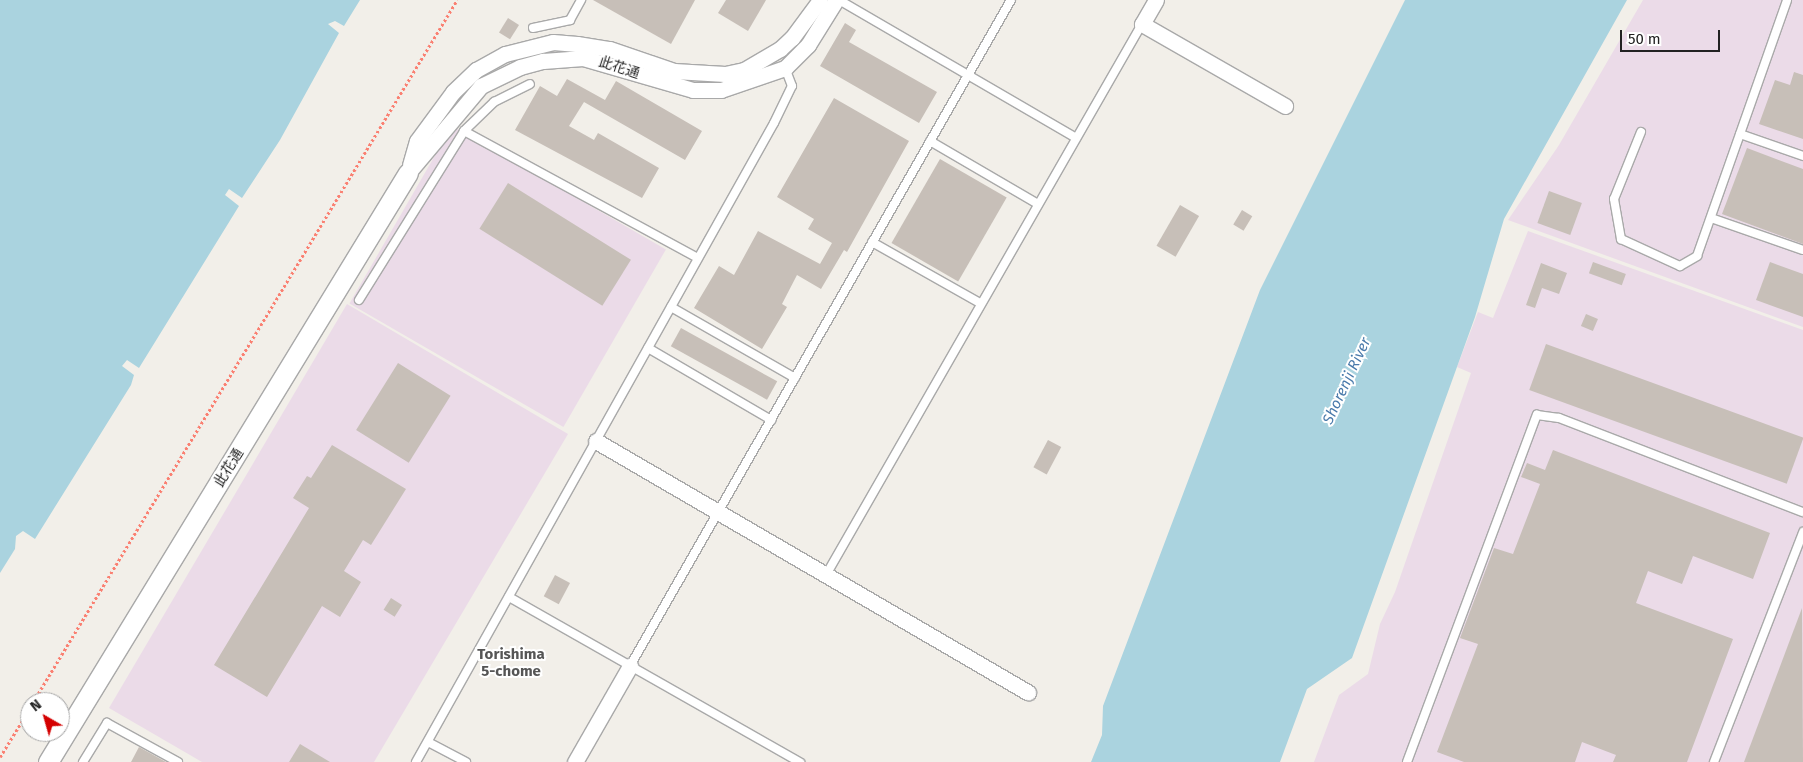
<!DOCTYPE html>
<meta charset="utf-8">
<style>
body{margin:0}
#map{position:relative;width:1803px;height:762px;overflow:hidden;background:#f2efe9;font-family:"Fira Sans","Noto Sans JP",sans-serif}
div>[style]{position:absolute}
.industrial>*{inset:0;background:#ebdbe8;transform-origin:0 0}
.water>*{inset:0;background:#aad3df}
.building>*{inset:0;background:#c7bfb8;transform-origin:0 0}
.path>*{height:2.5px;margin-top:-1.25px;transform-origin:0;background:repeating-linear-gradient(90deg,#fa8072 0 2.5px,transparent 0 5px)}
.roads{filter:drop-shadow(1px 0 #a9a9a9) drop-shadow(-1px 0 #a9a9a9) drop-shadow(0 1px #a9a9a9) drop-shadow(0 -1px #a9a9a9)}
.service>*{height:8px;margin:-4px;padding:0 4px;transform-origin:4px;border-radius:4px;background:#fff}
.minor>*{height:15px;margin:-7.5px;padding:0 7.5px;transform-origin:7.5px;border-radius:7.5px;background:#fff}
.tertiary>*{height:19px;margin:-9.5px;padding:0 9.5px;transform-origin:9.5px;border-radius:9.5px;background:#fff}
span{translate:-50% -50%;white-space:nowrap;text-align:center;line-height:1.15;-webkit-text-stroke:4px #fff;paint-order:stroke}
.street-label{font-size:14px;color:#222}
.water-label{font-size:15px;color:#4a7aab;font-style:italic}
.neighbourhood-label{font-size:15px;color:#555;font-weight:700}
.north{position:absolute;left:20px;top:692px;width:50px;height:50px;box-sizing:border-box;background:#fff;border:1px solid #a7a7a7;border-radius:50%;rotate:322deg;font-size:14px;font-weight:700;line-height:20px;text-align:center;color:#222}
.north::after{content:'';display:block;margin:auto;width:18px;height:22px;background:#d40000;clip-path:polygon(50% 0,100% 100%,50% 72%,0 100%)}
.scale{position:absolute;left:1620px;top:30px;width:100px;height:22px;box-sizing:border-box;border:2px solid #222;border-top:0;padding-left:6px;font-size:15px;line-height:18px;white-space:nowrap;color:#222;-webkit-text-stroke:4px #fff;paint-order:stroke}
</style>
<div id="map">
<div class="industrial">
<div style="clip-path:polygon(1643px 0,1803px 0,1803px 327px,1508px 220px,1559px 145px)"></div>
<div style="left:452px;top:126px;width:247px;height:205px;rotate:30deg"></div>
<div style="clip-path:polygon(1528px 231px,1803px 330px,1803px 762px,1314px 762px,1339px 695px,1368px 674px,1380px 624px,1395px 592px,1471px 373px,1457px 367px,1478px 312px,1493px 318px)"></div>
<div style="clip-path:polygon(347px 304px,568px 434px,374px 762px,202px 762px,109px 708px)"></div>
</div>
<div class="water">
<div style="clip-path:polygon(0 0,360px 0,344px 26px,335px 21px,328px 24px,339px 33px,280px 140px,242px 198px,229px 189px,225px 195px,239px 206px,139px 368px,127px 360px,122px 366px,134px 375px,131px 385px,35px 539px,23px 531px,16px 536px,15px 549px,0 573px)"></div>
<div style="clip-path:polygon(1405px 0,1627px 0,1504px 219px,1475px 317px,1352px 658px,1307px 689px,1280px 762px,1091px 762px,1102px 735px,1103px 706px,1260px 290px)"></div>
</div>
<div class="building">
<div style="clip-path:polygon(593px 0,695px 0,671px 44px)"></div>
<div style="clip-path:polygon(726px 0,766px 0,748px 31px,718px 13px)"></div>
<div style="left:508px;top:18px;width:13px;height:17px;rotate:32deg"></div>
<div style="clip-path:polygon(845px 23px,856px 30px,849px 42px,937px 92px,919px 123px,820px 66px)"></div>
<div style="clip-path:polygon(1794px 72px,1803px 75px,1803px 139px,1759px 124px,1775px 80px,1790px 85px)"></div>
<div style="clip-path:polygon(567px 79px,605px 100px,616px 81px,702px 131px,685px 160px,584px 102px,569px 126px,594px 140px,598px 133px,659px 168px,642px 198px,515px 130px,540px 86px,557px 96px)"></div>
<div style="clip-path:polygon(834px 98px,909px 141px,847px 252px,844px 250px,821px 289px,797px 275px,782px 304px,787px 307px,762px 349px,694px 308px,719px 266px,734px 275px,758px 231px,820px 264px,832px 243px,808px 229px,814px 219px,777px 197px)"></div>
<div style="clip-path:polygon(1747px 148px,1803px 169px,1803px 244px,1722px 214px)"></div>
<div style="left:940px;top:159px;width:77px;height:97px;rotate:30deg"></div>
<div style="left:508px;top:183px;width:145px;height:54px;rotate:32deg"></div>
<div style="left:1549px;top:191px;width:35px;height:34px;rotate:20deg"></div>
<div style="left:1180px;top:205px;width:22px;height:47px;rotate:30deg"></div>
<div style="left:1242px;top:210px;width:12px;height:17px;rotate:31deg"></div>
<div style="left:1593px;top:262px;width:35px;height:12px;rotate:20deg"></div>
<div style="clip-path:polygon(1770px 262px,1803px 274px,1803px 317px,1756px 300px)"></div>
<div style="clip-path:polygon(1541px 263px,1567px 273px,1559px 294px,1542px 288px,1535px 308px,1526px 305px)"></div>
<div style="left:1586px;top:314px;width:13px;height:13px;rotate:23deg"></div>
<div style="left:681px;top:328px;width:110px;height:21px;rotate:29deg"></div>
<div style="left:1546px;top:344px;width:274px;height:49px;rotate:20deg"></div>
<div style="left:398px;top:363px;width:62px;height:79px;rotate:32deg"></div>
<div style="left:1048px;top:440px;width:15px;height:31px;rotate:28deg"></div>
<div style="clip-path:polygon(332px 445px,406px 489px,371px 545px,363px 540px,344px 571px,361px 582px,340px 617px,322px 606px,267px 697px,214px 665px,309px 508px,293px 498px,307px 476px,311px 478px)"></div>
<div style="clip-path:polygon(1553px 450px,1770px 533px,1753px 579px,1693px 556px,1682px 584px,1648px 571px,1636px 603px,1733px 639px,1687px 762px,1613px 762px,1616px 755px,1582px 742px,1575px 762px,1464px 762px,1437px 752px,1478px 644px,1460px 638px,1494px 548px,1513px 554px,1540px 484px,1521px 477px,1527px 463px,1545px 470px)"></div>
<div style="left:555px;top:575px;width:17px;height:24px;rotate:28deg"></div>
<div style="left:391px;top:598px;width:13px;height:14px;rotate:32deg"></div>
<div style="clip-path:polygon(1802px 608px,1803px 762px,1744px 762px)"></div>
<div style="clip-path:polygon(300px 744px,330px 762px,289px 762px)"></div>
<div style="clip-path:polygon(139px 747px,166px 762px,131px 762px)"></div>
</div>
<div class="path">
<div style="left:33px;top:702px;width:820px;rotate:-58.87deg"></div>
<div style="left:0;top:757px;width:57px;rotate:-58.5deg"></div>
</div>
<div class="roads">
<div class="service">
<div style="left:839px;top:0;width:274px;rotate:30.2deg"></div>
<div style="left:533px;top:28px;width:38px;rotate:-12deg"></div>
<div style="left:570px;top:20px;width:23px;rotate:-61deg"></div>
<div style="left:464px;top:131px;width:266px;rotate:28.5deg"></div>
<div style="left:1641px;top:132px;width:72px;rotate:111.9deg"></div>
<div style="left:1614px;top:199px;width:41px;rotate:80.1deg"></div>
<div style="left:1621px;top:239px;width:65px;rotate:24.6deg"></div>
<div style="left:1680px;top:266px;width:20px;rotate:-30deg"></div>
<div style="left:1697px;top:256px;width:271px;rotate:-70.6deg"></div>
<div style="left:1740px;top:134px;width:67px;rotate:19.2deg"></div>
<div style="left:930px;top:141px;width:125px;rotate:30.3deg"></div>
<div style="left:1711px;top:218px;width:97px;rotate:19.2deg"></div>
<div style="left:872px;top:242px;width:124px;rotate:29.5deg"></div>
<div style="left:359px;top:300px;width:199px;rotate:-58.1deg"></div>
<div style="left:464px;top:131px;width:42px;rotate:-44deg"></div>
<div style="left:494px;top:102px;width:40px;rotate:-26.6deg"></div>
<div style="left:671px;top:307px;width:143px;rotate:29.8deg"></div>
<div style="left:648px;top:348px;width:143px;rotate:30.3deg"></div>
<div style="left:826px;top:575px;width:635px;rotate:-60.17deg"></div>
<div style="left:509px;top:597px;width:335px;rotate:29.6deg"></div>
<div style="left:630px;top:666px;width:767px;rotate:-60.23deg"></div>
<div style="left:428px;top:742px;width:43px;rotate:27.8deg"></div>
<div style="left:83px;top:762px;width:46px;rotate:-58.4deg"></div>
<div style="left:107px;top:723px;width:81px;rotate:28.8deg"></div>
<div style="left:416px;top:762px;width:732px;rotate:-60.74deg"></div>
<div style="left:774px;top:123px;width:41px;rotate:-64.1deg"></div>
<div style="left:792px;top:86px;width:19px;rotate:-111deg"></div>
<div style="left:1407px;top:762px;width:371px;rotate:-69.5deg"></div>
<div style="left:1537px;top:415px;width:22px;rotate:8deg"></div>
<div style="left:1559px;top:418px;width:261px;rotate:21.1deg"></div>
<div style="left:1714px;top:762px;width:247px;rotate:-68.8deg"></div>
</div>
<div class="minor">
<div style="left:1156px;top:0;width:28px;rotate:120deg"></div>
<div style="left:1142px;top:24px;width:165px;rotate:29.8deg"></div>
<div style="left:410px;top:165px;width:25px;rotate:-74deg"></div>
<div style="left:417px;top:141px;width:61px;rotate:-53.7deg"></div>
<div style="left:453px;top:92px;width:32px;rotate:-44deg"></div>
<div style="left:476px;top:70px;width:33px;rotate:-29deg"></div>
<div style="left:505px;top:54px;width:49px;rotate:-14deg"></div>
<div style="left:553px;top:42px;width:24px;rotate:5deg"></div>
<div style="left:577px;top:44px;width:33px;rotate:9deg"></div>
<div style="left:610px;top:49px;width:68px;rotate:19deg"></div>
<div style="left:674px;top:71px;width:51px;rotate:3.4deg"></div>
<div style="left:725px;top:74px;width:19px;rotate:-12deg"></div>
<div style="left:744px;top:70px;width:42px;rotate:-30.3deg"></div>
<div style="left:780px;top:49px;width:16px;rotate:-43deg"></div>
<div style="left:792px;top:38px;width:47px;rotate:-53.6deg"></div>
<div style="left:408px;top:173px;width:114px;rotate:-50deg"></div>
<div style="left:481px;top:86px;width:43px;rotate:-26deg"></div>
<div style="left:520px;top:67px;width:24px;rotate:-15deg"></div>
<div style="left:543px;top:61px;width:40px;rotate:-4.3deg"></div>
<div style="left:583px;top:58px;width:115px;rotate:16.2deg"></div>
<div style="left:693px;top:90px;width:28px"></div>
<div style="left:721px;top:90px;width:68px;rotate:-19deg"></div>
<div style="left:785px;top:68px;width:33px;rotate:-45deg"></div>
<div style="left:808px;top:45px;width:53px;rotate:-58.1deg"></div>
<div style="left:596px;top:441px;width:500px;rotate:30.2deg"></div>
<div style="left:575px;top:762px;width:111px;rotate:-60.2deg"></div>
</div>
<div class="tertiary">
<div style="left:48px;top:762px;width:690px;rotate:-58.57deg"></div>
</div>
</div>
<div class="street-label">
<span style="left:619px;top:68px;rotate:18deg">此花通</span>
<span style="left:229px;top:468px;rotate:-58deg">此花通</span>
</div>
<div class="water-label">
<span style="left:1347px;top:381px;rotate:-65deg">Shorenji River</span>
</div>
<div class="neighbourhood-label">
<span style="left:511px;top:663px">Torishima<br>5-chome</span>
</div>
<div class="north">N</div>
<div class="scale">50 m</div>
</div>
